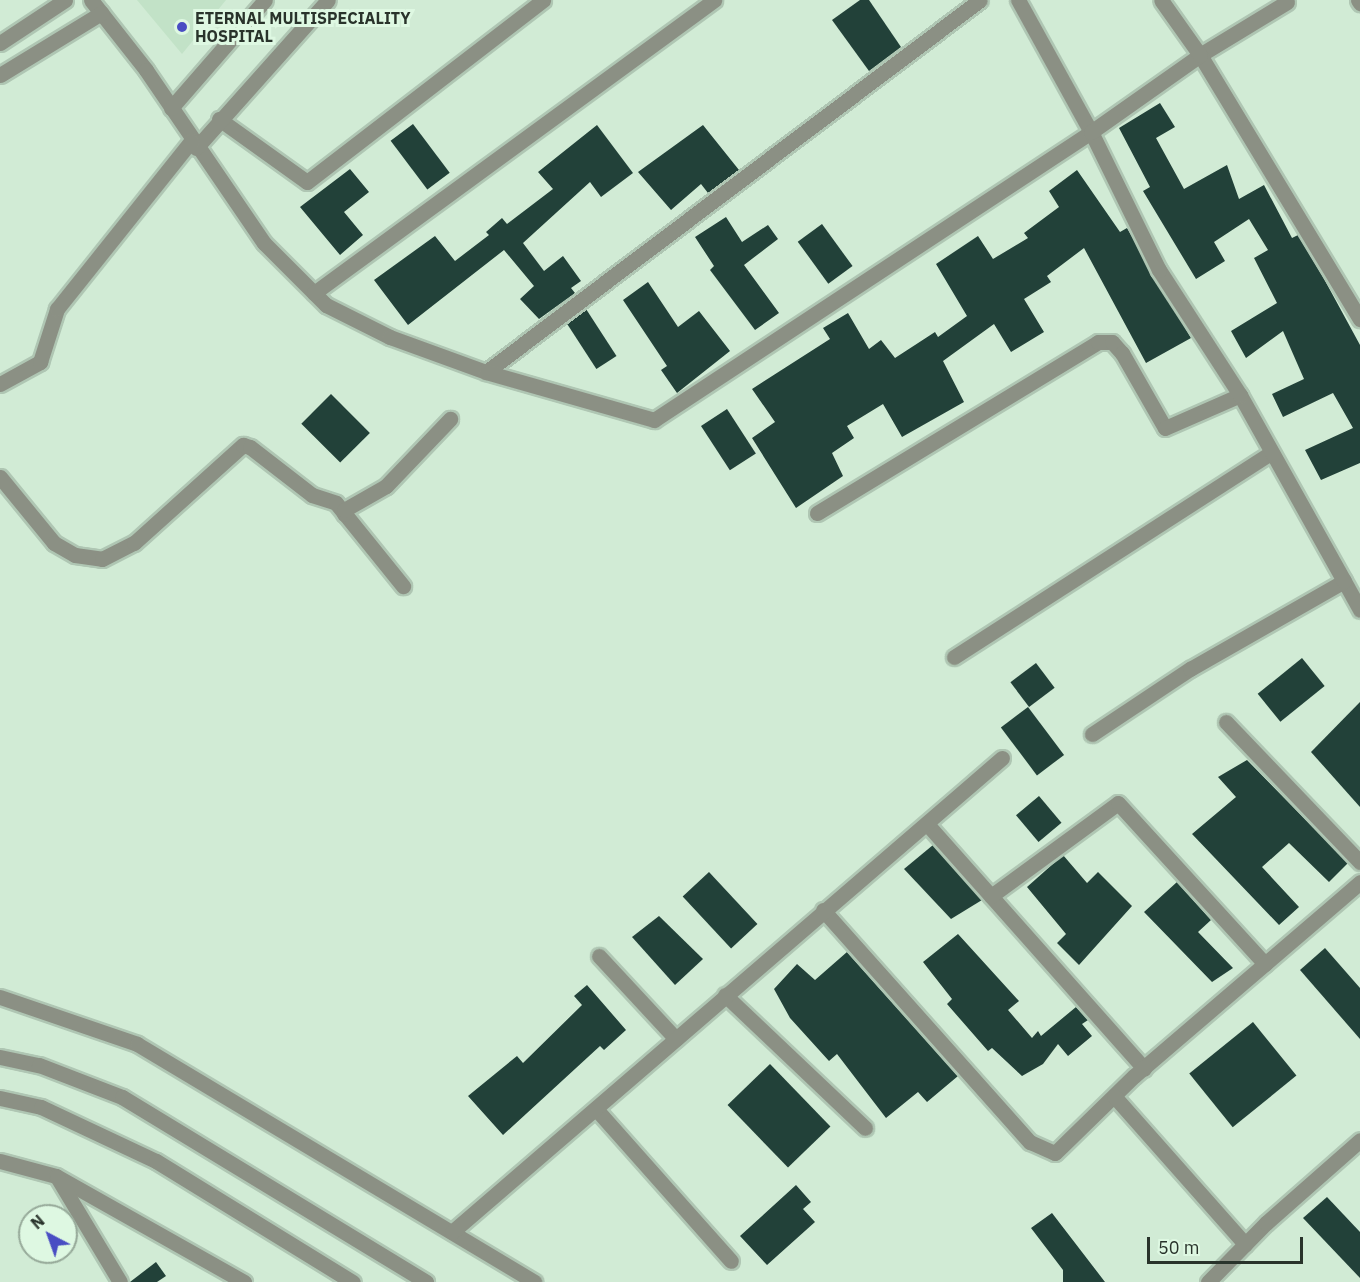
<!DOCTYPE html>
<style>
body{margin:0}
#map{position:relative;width:1360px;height:1282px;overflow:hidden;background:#d1ebd5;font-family:"IBM Plex Sans",sans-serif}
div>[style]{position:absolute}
.built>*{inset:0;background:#c2e2c7}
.building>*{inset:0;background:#224139;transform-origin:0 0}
.roads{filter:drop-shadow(2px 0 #afc6b3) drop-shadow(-2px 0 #afc6b3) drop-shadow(0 2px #afc6b3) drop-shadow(0 -2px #afc6b3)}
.minor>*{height:15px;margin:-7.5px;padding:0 7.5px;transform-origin:7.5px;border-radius:7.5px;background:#8b9084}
.dots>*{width:16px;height:16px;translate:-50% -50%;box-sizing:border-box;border:3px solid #def8e2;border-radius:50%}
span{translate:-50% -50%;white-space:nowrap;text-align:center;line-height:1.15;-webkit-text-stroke:6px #def8e2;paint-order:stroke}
.poi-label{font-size:16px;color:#29332b;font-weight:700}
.left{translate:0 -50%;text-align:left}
.north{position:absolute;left:18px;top:1204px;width:60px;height:60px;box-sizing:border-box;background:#def8e2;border:2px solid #96a999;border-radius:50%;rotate:319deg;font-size:16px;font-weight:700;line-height:24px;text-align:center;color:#29332b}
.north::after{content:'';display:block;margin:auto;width:21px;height:27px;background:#494dc3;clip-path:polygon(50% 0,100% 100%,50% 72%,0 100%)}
.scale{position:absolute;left:1147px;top:1237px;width:156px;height:27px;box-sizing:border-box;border:3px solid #29332b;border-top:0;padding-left:8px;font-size:18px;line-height:21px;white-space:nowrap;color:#29332b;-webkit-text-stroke:4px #def8e2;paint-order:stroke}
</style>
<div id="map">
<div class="built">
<div style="clip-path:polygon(137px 0,226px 0,182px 54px)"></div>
</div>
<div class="building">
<div style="clip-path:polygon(860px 0,869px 0,901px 47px,869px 71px,832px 20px)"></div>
<div style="clip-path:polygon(1160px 103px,1175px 127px,1156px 138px,1184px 189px,1227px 165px,1239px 199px,1264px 185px,1292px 238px,1298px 235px,1323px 277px,1360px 345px,1360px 463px,1321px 480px,1305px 450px,1353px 428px,1333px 393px,1283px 417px,1272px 394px,1304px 379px,1283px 331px,1246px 358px,1231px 331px,1277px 303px,1254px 258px,1268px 250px,1249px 219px,1214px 242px,1225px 261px,1196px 279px,1143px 191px,1150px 187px,1119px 128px)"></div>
<div style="left:413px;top:124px;width:61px;height:28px;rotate:53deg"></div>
<div style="clip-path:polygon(597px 125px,633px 173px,601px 197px,590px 182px,523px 243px,544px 271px,563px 256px,581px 281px,571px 288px,575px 293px,539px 319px,520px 299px,534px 286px,504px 250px,408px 325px,374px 280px,435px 236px,455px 261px,489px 235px,486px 232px,502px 218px,507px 224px,553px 189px,538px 172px)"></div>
<div style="clip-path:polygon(703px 125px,739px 170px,708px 193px,701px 184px,671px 210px,638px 172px)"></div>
<div style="clip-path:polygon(350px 169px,369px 192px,344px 212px,363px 235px,340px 255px,300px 207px)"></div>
<div style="clip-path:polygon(1077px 170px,1120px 232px,1127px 228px,1191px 338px,1146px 363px,1084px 248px,1047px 276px,1051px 282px,1024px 299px,1044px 332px,1011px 352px,994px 324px,943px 361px,964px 402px,902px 437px,883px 404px,847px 426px,854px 438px,832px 453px,843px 476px,796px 508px,752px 438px,775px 422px,752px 389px,830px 339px,823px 328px,848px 313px,869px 349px,881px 340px,895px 358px,935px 332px,938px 337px,967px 316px,936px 264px,978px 236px,993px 259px,1028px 238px,1024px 233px,1059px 207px,1049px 191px)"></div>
<div style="clip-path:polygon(726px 217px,742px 242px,768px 225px,778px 239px,744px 265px,779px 313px,755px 330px,710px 270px,714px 266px,695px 237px)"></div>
<div style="left:822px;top:224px;width:52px;height:30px;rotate:54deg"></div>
<div style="clip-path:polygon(648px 282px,678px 327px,699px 311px,730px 351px,677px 393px,661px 370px,667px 366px,623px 300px)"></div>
<div style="left:586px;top:309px;width:56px;height:24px;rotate:57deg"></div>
<div style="left:331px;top:394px;width:55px;height:42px;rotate:45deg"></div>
<div style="left:727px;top:409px;width:53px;height:31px;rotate:57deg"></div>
<div style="left:1302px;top:658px;width:36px;height:57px;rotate:51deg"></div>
<div style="left:1036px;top:663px;width:31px;height:32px;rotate:53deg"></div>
<div style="clip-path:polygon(1360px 702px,1360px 807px,1311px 752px)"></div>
<div style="left:1028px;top:707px;width:60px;height:34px;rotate:53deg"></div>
<div style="clip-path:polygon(1247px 760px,1348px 863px,1329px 882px,1289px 843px,1262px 867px,1299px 907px,1279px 925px,1192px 834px,1236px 797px,1218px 777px)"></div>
<div style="left:1039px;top:796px;width:35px;height:30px;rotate:50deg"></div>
<div style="clip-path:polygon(933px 845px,982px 900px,951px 919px,904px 869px)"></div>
<div style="clip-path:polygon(1063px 855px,1087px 883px,1098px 872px,1132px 906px,1079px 965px,1057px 943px,1066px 934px,1027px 887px)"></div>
<div style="left:709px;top:872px;width:71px;height:36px;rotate:47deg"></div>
<div style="clip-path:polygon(1177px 882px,1211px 920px,1198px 932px,1233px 968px,1212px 982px,1144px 912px)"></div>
<div style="clip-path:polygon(659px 916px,703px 959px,675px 985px,632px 937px)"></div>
<div style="clip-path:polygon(958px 934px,1019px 1001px,1008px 1010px,1032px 1038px,1038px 1031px,1041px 1036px,1076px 1007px,1088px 1020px,1082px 1024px,1092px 1036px,1068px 1056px,1058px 1044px,1043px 1064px,1022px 1076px,992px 1048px,988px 1051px,947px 1004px,952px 999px,923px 962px)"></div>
<div style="clip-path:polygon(1325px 948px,1360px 988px,1360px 1039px,1300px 970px)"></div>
<div style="clip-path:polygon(847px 952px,958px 1076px,927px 1102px,918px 1092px,886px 1118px,837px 1054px,829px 1061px,790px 1018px,774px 989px,797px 964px,815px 980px)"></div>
<div style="clip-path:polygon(587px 985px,626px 1030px,604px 1050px,600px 1046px,503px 1135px,468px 1096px,517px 1056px,523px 1063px,582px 1005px,574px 996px)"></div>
<div style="left:1253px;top:1022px;width:69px;height:82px;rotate:51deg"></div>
<div style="left:770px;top:1064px;width:87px;height:59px;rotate:46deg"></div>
<div style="clip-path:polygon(796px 1185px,811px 1202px,803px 1209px,815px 1222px,767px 1265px,740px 1236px)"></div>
<div style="clip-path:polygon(1327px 1197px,1360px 1232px,1360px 1278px,1303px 1218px)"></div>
<div style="clip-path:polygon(1052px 1213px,1105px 1282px,1063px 1282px,1063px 1270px,1031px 1228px)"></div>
<div style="clip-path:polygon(156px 1262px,166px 1276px,157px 1282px,130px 1282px)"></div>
</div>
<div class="roads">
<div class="minor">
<div style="left:91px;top:0;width:89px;rotate:51.8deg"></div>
<div style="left:146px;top:70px;width:209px;rotate:55.7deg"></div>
<div style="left:264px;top:243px;width:88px;rotate:45deg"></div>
<div style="left:326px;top:305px;width:72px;rotate:26.6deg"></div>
<div style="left:390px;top:337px;width:102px;rotate:20deg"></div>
<div style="left:486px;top:372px;width:618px;rotate:-36.98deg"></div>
<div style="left:1358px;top:0;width:4px;rotate:56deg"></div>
<div style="left:1287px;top:2px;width:102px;rotate:148.7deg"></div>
<div style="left:1200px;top:55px;width:309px;rotate:58.8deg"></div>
<div style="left:0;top:43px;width:78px;rotate:-33.5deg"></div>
<div style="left:0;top:75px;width:119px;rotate:-31.5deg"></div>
<div style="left:171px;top:108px;width:143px;rotate:-49deg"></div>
<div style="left:219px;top:119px;width:108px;rotate:35.6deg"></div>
<div style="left:307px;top:182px;width:298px;rotate:-37.6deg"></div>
<div style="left:196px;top:148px;width:198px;rotate:-48.3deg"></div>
<div style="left:314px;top:293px;width:496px;rotate:-36.2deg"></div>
<div style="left:486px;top:372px;width:175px;rotate:15.9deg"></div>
<div style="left:654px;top:420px;width:523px;rotate:-33.39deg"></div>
<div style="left:1091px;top:132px;width:151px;rotate:-118.9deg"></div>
<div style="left:0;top:384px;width:46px;rotate:-28.8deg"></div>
<div style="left:40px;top:362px;width:56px;rotate:-72.2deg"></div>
<div style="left:57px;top:309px;width:215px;rotate:-51.4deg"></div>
<div style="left:0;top:477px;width:85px;rotate:50.7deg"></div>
<div style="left:54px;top:543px;width:24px;rotate:30deg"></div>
<div style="left:75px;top:555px;width:27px;rotate:8deg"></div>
<div style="left:102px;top:559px;width:36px;rotate:-27deg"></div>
<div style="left:134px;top:543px;width:147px;rotate:-42deg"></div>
<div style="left:243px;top:445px;width:7px;rotate:16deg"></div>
<div style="left:250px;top:447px;width:78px;rotate:37.7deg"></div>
<div style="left:312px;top:495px;width:25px;rotate:18deg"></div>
<div style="left:336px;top:503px;width:107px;rotate:51.1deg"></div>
<div style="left:817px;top:513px;width:329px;rotate:-31.3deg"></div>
<div style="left:1098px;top:342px;width:14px"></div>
<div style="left:1112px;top:342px;width:15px;rotate:48deg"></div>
<div style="left:1122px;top:353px;width:86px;rotate:60.2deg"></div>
<div style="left:1165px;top:428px;width:82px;rotate:-23.7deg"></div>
<div style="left:344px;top:514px;width:4px;rotate:-90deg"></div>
<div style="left:344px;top:510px;width:48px;rotate:-29.7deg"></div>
<div style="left:386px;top:486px;width:93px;rotate:-46.3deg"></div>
<div style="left:1344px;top:581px;width:33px;rotate:61deg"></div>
<div style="left:954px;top:657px;width:377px;rotate:-32.8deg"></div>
<div style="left:1226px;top:722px;width:194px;rotate:46.3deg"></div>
<div style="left:1092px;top:734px;width:118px;rotate:-33.6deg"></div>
<div style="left:1190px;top:669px;width:177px;rotate:-29.7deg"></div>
<div style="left:1344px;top:581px;width:213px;rotate:-119.2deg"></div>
<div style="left:1240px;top:395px;width:149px;rotate:-122.9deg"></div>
<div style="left:1159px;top:270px;width:154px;rotate:-116.2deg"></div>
<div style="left:1091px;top:132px;width:133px;rotate:-35.2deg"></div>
<div style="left:1200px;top:55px;width:67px;rotate:-125.3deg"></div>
<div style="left:927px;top:824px;width:327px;rotate:48.4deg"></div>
<div style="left:991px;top:896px;width:157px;rotate:-36.2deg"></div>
<div style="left:1118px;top:803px;width:218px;rotate:47.6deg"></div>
<div style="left:823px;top:910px;width:311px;rotate:48.3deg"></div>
<div style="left:1030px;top:1142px;width:27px;rotate:24deg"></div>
<div style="left:1055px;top:1153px;width:110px;rotate:-44.3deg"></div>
<div style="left:1134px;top:1076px;width:298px;rotate:-40.6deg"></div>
<div style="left:599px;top:956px;width:113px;rotate:47.1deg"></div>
<div style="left:725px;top:995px;width:193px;rotate:43.5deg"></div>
<div style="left:0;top:997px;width:145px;rotate:18.9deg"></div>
<div style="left:137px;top:1044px;width:463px;rotate:30.9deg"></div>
<div style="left:0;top:1057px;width:40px;rotate:12deg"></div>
<div style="left:39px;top:1065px;width:89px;rotate:21.1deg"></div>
<div style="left:122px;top:1097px;width:356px;rotate:31.3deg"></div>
<div style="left:1114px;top:1096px;width:198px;rotate:48.5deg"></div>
<div style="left:0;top:1098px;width:42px;rotate:12.4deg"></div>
<div style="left:41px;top:1107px;width:127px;rotate:25.2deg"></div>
<div style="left:156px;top:1161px;width:231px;rotate:31.6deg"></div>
<div style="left:596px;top:1109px;width:203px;rotate:48.4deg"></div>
<div style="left:0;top:1161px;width:58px;rotate:15deg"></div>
<div style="left:56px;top:1176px;width:216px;rotate:29.4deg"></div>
<div style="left:57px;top:1177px;width:122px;rotate:59deg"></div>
<div style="left:452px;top:1232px;width:726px;rotate:-40.76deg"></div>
<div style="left:1208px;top:1282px;width:83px;rotate:-45.5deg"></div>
<div style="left:1266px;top:1223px;width:125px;rotate:-41.4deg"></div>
</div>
</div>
<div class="dots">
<div style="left:182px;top:27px;background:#494dc3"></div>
</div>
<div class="poi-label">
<span class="left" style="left:195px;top:27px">ETERNAL MULTISPECIALITY<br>HOSPITAL</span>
</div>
<div class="north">N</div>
<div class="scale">50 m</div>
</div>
